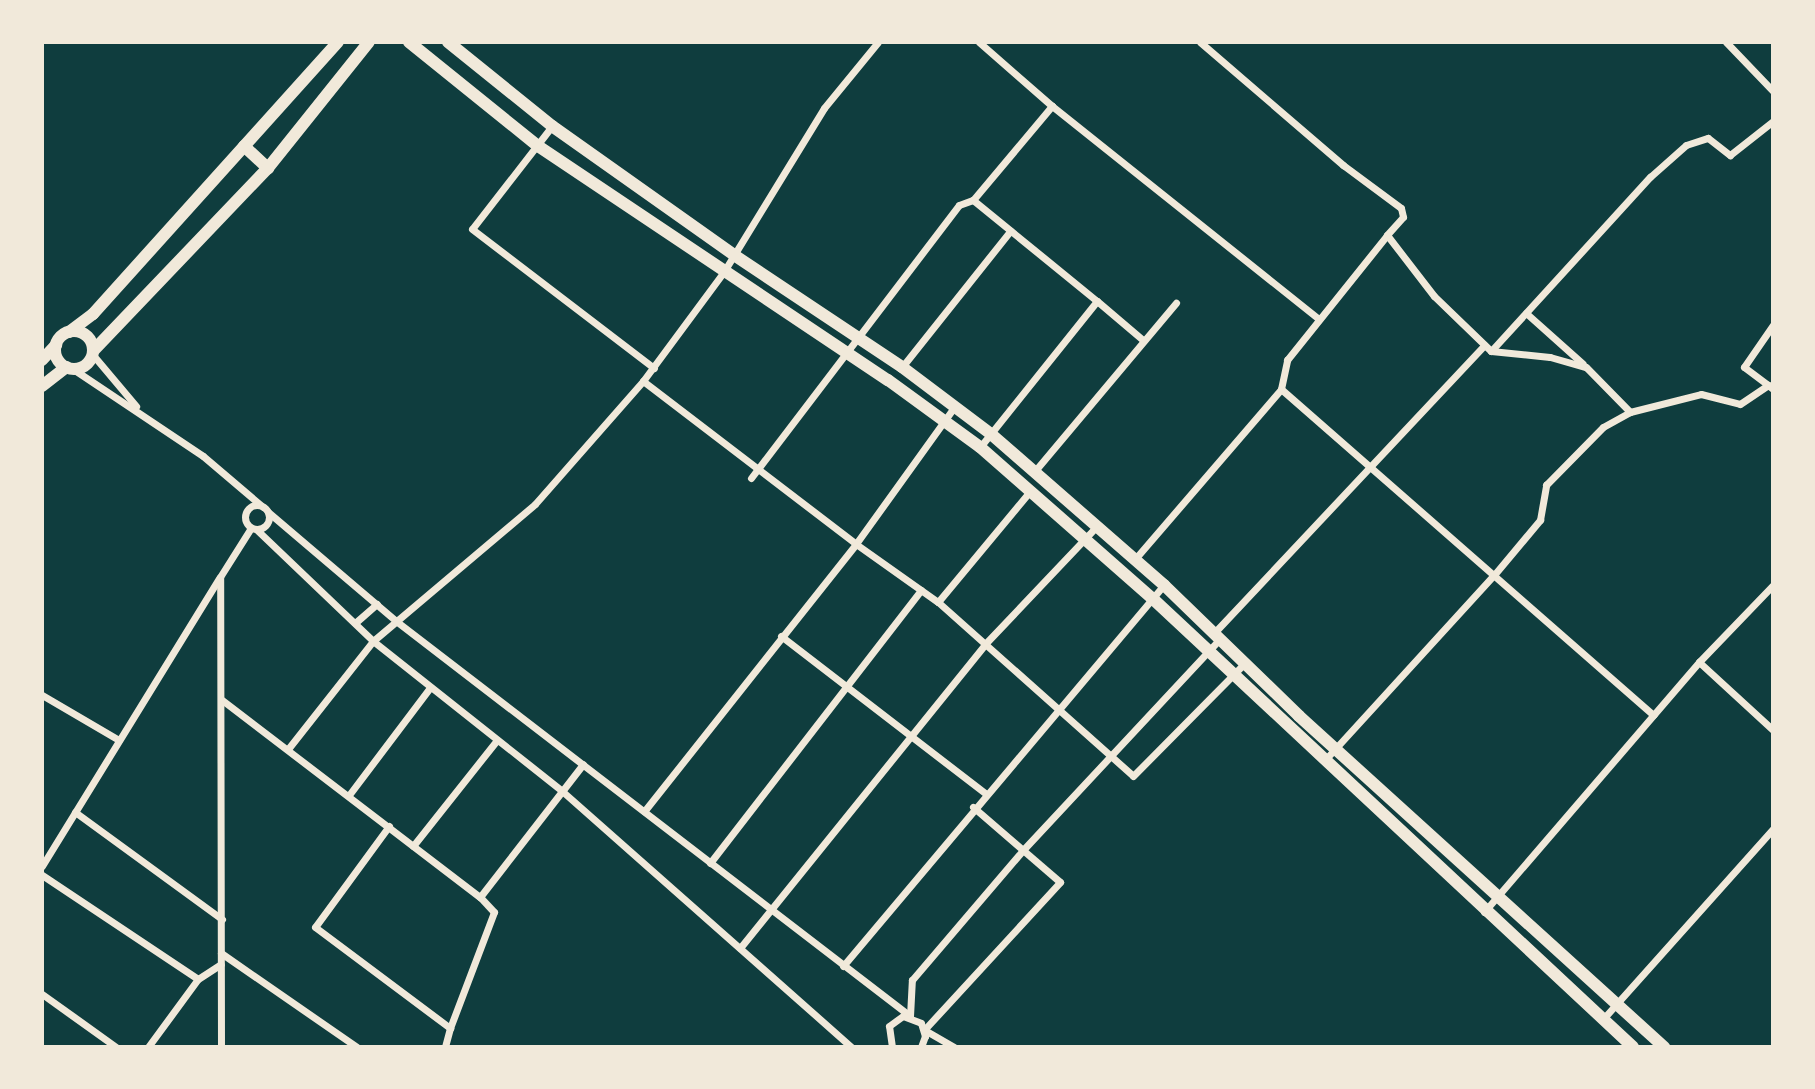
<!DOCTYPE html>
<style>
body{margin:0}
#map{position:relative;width:1815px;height:1089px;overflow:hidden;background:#0f3d3e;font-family:"Varela Round",sans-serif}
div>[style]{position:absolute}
.minor>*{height:7px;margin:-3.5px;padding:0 3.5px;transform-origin:3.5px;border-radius:3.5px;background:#f1e9da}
.minor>.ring{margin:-3.5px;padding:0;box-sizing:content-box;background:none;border:7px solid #f1e9da;border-radius:50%}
.tertiary>*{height:12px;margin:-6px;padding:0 6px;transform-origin:6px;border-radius:6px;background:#f1e9da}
.tertiary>.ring{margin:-6px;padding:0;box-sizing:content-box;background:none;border:12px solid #f1e9da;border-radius:50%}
span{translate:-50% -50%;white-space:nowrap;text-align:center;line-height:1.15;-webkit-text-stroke:6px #f1e9da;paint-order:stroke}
.frame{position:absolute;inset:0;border:44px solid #f1e9da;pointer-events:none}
</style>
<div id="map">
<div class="minor">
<div style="left:1200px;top:42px;width:189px;rotate:40.7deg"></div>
<div style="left:1343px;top:165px;width:72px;rotate:36.6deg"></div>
<div style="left:1401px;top:208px;width:9px;rotate:77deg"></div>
<div style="left:1403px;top:217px;width:24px;rotate:132deg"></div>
<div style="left:1387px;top:235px;width:77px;rotate:52.4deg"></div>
<div style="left:1434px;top:296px;width:79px;rotate:44deg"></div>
<div style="left:1491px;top:351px;width:59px;rotate:5.8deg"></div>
<div style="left:1550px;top:357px;width:37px;rotate:16deg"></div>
<div style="left:1586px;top:367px;width:63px;rotate:45.6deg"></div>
<div style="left:1726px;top:42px;width:68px;rotate:46.2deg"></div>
<div style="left:1052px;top:106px;width:340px;rotate:38.6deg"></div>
<div style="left:552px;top:126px;width:130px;rotate:127.8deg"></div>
<div style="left:472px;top:229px;width:229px;rotate:37.4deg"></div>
<div style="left:973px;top:200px;width:160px;rotate:39.2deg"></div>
<div style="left:1097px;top:301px;width:187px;rotate:128.7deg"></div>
<div style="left:1097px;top:301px;width:60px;rotate:40.3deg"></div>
<div style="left:1526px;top:313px;width:76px;rotate:41.8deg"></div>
<div style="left:1491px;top:351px;width:236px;rotate:-47.6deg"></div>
<div style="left:1650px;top:177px;width:48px;rotate:-41.6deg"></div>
<div style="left:1686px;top:145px;width:23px;rotate:-18deg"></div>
<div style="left:1708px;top:138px;width:28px;rotate:38deg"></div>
<div style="left:1730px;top:155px;width:55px;rotate:-38.3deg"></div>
<div style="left:93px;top:355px;width:67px;rotate:49.9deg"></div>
<div style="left:902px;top:367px;width:174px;rotate:-51.5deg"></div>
<div style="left:73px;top:369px;width:156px;rotate:33.8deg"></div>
<div style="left:203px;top:456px;width:79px;rotate:40.4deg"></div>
<div style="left:643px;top:381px;width:268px;rotate:37.4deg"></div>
<div style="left:856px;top:544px;width:341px;rotate:128.4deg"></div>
<div style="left:1768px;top:385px;width:30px;rotate:-143deg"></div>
<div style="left:1744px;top:367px;width:51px;rotate:-55.4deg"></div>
<div style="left:1281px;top:389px;width:495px;rotate:41.2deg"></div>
<div style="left:955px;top:406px;width:170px;rotate:125.7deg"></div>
<div style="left:856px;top:544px;width:100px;rotate:35.3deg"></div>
<div style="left:938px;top:602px;width:261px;rotate:41.7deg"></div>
<div style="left:1133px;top:776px;width:159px;rotate:-45.3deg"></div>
<div style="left:1034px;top:472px;width:221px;rotate:-50deg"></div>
<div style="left:751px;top:478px;width:343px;rotate:-52.7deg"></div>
<div style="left:959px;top:205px;width:15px;rotate:-20deg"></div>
<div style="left:973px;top:200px;width:123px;rotate:-50deg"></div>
<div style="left:1052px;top:106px;width:97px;rotate:-138.8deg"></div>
<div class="ring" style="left:245px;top:505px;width:17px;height:17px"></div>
<div style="left:268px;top:512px;width:168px;rotate:40.4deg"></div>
<div style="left:396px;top:621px;width:648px;rotate:37.54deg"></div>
<div style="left:257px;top:530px;width:161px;rotate:43.7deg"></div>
<div style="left:373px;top:641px;width:241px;rotate:38.4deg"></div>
<div style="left:562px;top:791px;width:386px;rotate:41.5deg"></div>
<div style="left:1135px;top:559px;width:224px;rotate:-49.3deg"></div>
<div style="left:1281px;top:389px;width:30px;rotate:-78deg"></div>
<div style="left:1287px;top:360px;width:160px;rotate:-51.3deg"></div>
<div style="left:938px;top:602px;width:144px;rotate:-50.3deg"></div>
<div style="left:355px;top:623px;width:29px;rotate:-41deg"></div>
<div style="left:1214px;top:633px;width:395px;rotate:-46.8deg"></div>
<div style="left:781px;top:636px;width:257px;rotate:37.6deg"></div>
<div style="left:1699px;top:662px;width:100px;rotate:42.6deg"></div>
<div style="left:42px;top:695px;width:89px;rotate:30.3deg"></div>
<div style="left:222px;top:700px;width:325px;rotate:37.4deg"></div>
<div style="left:480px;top:897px;width:168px;rotate:-52.2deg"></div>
<div style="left:288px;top:749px;width:137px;rotate:-51.8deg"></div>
<div style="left:373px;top:641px;width:212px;rotate:-40.2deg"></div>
<div style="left:535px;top:504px;width:164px;rotate:-48.7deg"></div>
<div style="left:643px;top:381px;width:134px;rotate:-53.5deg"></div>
<div style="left:723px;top:273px;width:193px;rotate:-58.5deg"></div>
<div style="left:824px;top:108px;width:85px;rotate:-50.7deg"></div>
<div style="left:1324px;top:761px;width:252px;rotate:-47.6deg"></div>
<div style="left:1494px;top:575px;width:72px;rotate:-50.1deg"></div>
<div style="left:1540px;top:520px;width:36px;rotate:-80deg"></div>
<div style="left:1546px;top:485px;width:81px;rotate:-45.5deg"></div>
<div style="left:1603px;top:427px;width:31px;rotate:-29deg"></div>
<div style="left:1630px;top:412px;width:73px;rotate:-14.2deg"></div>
<div style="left:1701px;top:394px;width:40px;rotate:14.4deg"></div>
<div style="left:1740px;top:404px;width:34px;rotate:-34deg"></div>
<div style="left:1768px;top:385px;width:6px;rotate:39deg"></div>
<div style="left:349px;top:795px;width:133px;rotate:-53deg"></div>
<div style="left:75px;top:812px;width:182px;rotate:36.1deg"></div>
<div style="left:389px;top:826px;width:125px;rotate:126.2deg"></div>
<div style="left:315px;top:927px;width:169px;rotate:36.8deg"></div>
<div style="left:450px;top:1028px;width:20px;rotate:105deg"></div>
<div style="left:413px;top:846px;width:135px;rotate:-51.6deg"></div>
<div style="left:710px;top:863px;width:345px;rotate:-52.3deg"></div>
<div style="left:42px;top:866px;width:338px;rotate:-58.4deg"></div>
<div style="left:42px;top:875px;width:187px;rotate:33.7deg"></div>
<div style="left:1484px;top:912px;width:330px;rotate:-49.3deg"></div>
<div style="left:1699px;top:662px;width:107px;rotate:-46.1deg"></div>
<div style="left:740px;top:948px;width:392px;rotate:-51.1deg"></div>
<div style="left:986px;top:643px;width:161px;rotate:-46.5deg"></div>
<div style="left:221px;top:953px;width:165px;rotate:34.7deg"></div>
<div style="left:843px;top:966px;width:498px;rotate:-49.9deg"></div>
<div style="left:42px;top:994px;width:91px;rotate:35.6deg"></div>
<div style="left:910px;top:1016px;width:36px;rotate:-87deg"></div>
<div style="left:912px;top:980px;width:171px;rotate:-49.5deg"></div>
<div style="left:1023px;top:850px;width:289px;rotate:-47deg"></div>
<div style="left:1603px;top:1019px;width:255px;rotate:-48.2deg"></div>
<div style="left:450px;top:1028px;width:124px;rotate:-69.2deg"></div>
<div style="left:494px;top:912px;width:21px;rotate:-133deg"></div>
<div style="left:148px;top:1047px;width:84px;rotate:-53.7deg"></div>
<div style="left:198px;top:979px;width:27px;rotate:-33deg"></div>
<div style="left:221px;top:1047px;width:470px;rotate:-90.1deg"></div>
<div style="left:220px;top:577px;width:58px;rotate:-57.7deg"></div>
<div style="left:892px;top:1047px;width:21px;rotate:-98deg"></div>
<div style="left:889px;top:1026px;width:17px;rotate:-36deg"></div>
<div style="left:903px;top:1016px;width:19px;rotate:21deg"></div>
<div style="left:921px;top:1023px;width:14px;rotate:73deg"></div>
<div style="left:925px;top:1036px;width:12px;rotate:110deg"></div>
<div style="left:954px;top:1047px;width:34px;rotate:-150deg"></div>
<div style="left:924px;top:1030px;width:201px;rotate:-47.4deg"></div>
<div style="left:1060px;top:882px;width:115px;rotate:-139.2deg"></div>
</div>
<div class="tertiary">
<div style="left:409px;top:42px;width:166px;rotate:38.9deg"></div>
<div style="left:538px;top:146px;width:421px;rotate:33.8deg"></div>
<div style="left:888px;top:380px;width:114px;rotate:36.1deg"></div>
<div style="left:980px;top:447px;width:229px;rotate:41.3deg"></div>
<div style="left:1152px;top:598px;width:658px;rotate:43.03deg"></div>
<div style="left:448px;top:42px;width:134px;rotate:38.9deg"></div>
<div style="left:552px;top:126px;width:223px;rotate:35.3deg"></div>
<div style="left:734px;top:255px;width:202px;rotate:33.7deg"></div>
<div style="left:902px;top:367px;width:111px;rotate:37deg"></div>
<div style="left:991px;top:434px;width:230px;rotate:41.1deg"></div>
<div style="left:1164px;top:585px;width:188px;rotate:44.1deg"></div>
<div style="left:1299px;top:716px;width:493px;rotate:42.2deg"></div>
<div style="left:244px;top:146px;width:33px;rotate:43deg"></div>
<div class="ring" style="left:55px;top:331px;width:26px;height:26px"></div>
<div style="left:69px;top:332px;width:30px;rotate:-37deg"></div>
<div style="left:93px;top:314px;width:366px;rotate:-48deg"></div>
<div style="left:93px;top:351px;width:253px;rotate:-46.3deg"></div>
<div style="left:268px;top:168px;width:161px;rotate:-51.3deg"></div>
<div style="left:42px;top:360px;width:21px;rotate:-47deg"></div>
<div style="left:42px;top:386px;width:31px;rotate:-38deg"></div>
</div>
<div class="frame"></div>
</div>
